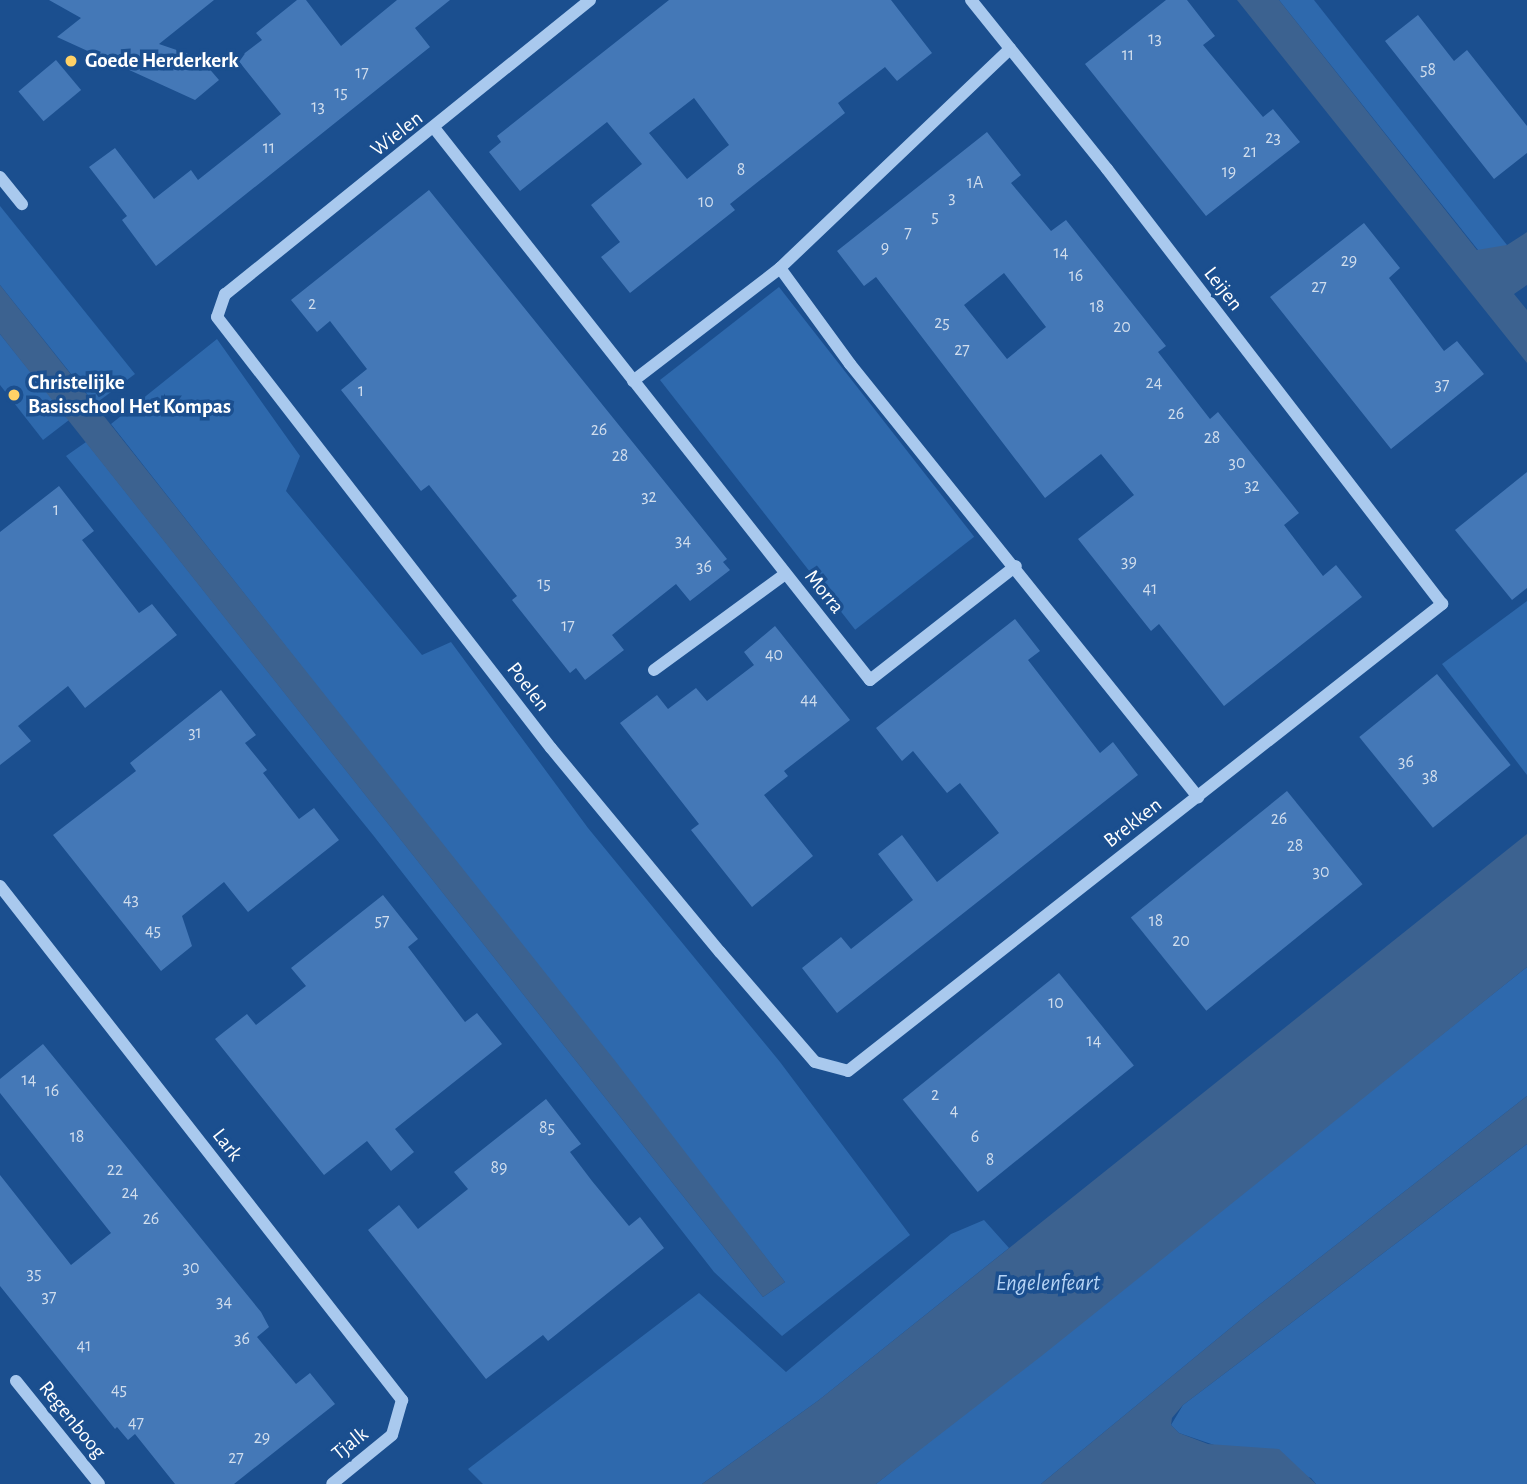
<!DOCTYPE html>
<style>
body{margin:0}
#map{position:relative;width:1527px;height:1484px;overflow:hidden;background:#1b4f8f;font-family:"Alegreya Sans",sans-serif}
div>[style]{position:absolute}
.green>*{inset:0;background:#2e69ad;transform-origin:0 0}
.water>*{inset:0;background:#3c6290}
.building>*{inset:0;background:#4478b7;transform-origin:0 0}
.minor>*{height:12px;margin:-6px;padding:0 6px;transform-origin:6px;border-radius:6px;background:#a9c9ee}
.dots>*{width:19px;height:19px;translate:-50% -50%;box-sizing:border-box;border:4px solid #1b4f8f;border-radius:50%}
span{translate:-50% -50%;white-space:nowrap;text-align:center;line-height:1.15;-webkit-text-stroke:7px #1b4f8f;paint-order:stroke}
.number-label{font-size:18px;color:#d0dded}
.number-label span{-webkit-text-stroke-width:0}
.poi-label{font-size:21px;color:#fff;font-weight:700}
.left{translate:0 -50%;text-align:left}
.street-label{font-size:21px;color:#fff}
.water-label{font-size:23px;color:#b5d3f5;font-style:italic}
</style>
<div id="map">
<div class="green">
<div style="clip-path:polygon(1279px 0,1314px 0,1507px 245px,1495px 254px,1478px 250px)"></div>
<div style="clip-path:polygon(0 206px,135px 374px,95px 404px,0 285px)"></div>
<div style="left:779px;top:287px;width:317px;height:151px;rotate:52deg"></div>
<div style="clip-path:polygon(0 334px,69px 420px,43px 440px,0 385px)"></div>
<div style="clip-path:polygon(217px 339px,300px 456px,286px 491px,422px 655px,451px 642px,588px 828px,780px 1062px,910px 1235px,782px 1336px,714px 1272px,373px 835px,66px 456px,86px 442px,763px 1297px,785px 1282px,111px 424px)"></div>
<div style="clip-path:polygon(1527px 601px,1527px 775px,1442px 664px)"></div>
<div style="clip-path:polygon(1527px 967px,1527px 1096px,1250px 1312px,1041px 1484px,876px 1484px)"></div>
<div style="clip-path:polygon(1527px 1144px,1527px 1484px,1316px 1484px,1311px 1478px,1179px 1433px,1171px 1425px,1183px 1405px)"></div>
<div style="clip-path:polygon(984px 1220px,1009px 1248px,819px 1400px,702px 1484px,483px 1484px,468px 1469px,699px 1293px,786px 1372px,951px 1234px)"></div>
</div>
<div class="water">
<div style="clip-path:polygon(1237px 0,1279px 0,1477px 250px,1507px 245px,1527px 232px,1527px 285px,1514px 294px,1527px 310px,1527px 363px)"></div>
<div style="clip-path:polygon(0 285px,616px 1062px,785px 1282px,763px 1297px,11px 348px,0 334px)"></div>
<div style="clip-path:polygon(1527px 834px,1527px 967px,1044px 1354px,876px 1484px,702px 1484px,819px 1400px)"></div>
<div style="clip-path:polygon(1527px 1096px,1527px 1144px,1183px 1405px,1172px 1418px,1171px 1425px,1179px 1433px,1208px 1444px,1279px 1449px,1316px 1484px,1041px 1484px,1250px 1312px)"></div>
</div>
<div class="building">
<div style="clip-path:polygon(49px 0,214px 0,159px 44px,200px 58px,219px 80px,195px 100px,57px 37px,81px 18px)"></div>
<div style="clip-path:polygon(297px 0,306px 0,341px 46px,397px 0,450px 0,415px 28px,430px 47px,156px 266px,122px 220px,127px 216px,89px 167px,115px 148px,154px 199px,191px 170px,198px 180px,281px 114px,237px 59px,262px 40px,256px 33px)"></div>
<div style="clip-path:polygon(evenodd,669px 0,891px 0,932px 53px,897px 81px,885px 67px,838px 103px,845px 113px,730px 204px,735px 210px,630px 293px,601px 257px,620px 242px,591px 205px,642px 164px,607px 122px,520px 191px,489px 152px,501px 142px,497px 136px,669px 0,694px 98px,729px 145px,687px 179px,649px 133px,694px 98px)"></div>
<div style="clip-path:polygon(1166px 0,1187px 0,1215px 36px,1203px 45px,1263px 117px,1273px 109px,1300px 142px,1206px 216px,1085px 64px)"></div>
<div style="clip-path:polygon(1418px 15px,1454px 61px,1467px 50px,1527px 126px,1527px 153px,1494px 179px,1385px 41px)"></div>
<div style="left:56px;top:60px;width:39px;height:49px;rotate:50deg"></div>
<div style="clip-path:polygon(evenodd,987px 132px,1021px 175px,1011px 183px,1051px 231px,1066px 220px,1166px 346px,1158px 352px,1210px 419px,1218px 412px,1299px 513px,1284px 525px,1323px 576px,1336px 565px,1362px 597px,1224px 706px,1159px 624px,1151px 631px,1078px 539px,1134px 495px,1101px 454px,1045px 498px,876px 277px,864px 286px,837px 251px,987px 132px,1004px 273px,1046px 327px,1007px 359px,964px 305px,1004px 273px)"></div>
<div style="clip-path:polygon(429px 190px,727px 559px,723px 562px,730px 570px,690px 601px,676px 584px,612px 635px,624px 650px,585px 680px,576px 668px,570px 673px,512px 600px,517px 596px,429px 485px,421px 491px,341px 390px,367px 369px,330px 321px,317px 332px,291px 300px)"></div>
<div style="clip-path:polygon(1364px 223px,1400px 268px,1389px 278px,1444px 351px,1457px 341px,1484px 374px,1391px 449px,1270px 297px)"></div>
<div style="clip-path:polygon(1527px 472px,1527px 588px,1512px 600px,1455px 530px)"></div>
<div style="clip-path:polygon(59px 486px,94px 531px,82px 540px,139px 613px,152px 604px,177px 635px,85px 708px,68px 686px,18px 726px,31px 741px,0 765px,0 532px)"></div>
<div style="clip-path:polygon(1015px 619px,1040px 651px,1028px 660px,1100px 753px,1113px 742px,1138px 775px,837px 1013px,802px 968px,841px 937px,851px 949px,913px 900px,878px 854px,902px 835px,937px 882px,999px 833px,960px 783px,947px 793px,913px 751px,902px 761px,876px 728px)"></div>
<div style="clip-path:polygon(775px 626px,850px 720px,784px 771px,788px 776px,764px 795px,813px 856px,752px 907px,691px 830px,699px 824px,620px 723px,657px 695px,668px 709px,696px 688px,707px 701px,754px 665px,744px 652px)"></div>
<div style="left:1437px;top:674px;width:117px;height:100px;rotate:51deg"></div>
<div style="clip-path:polygon(221px 690px,256px 735px,245px 743px,267px 770px,263px 773px,299px 819px,314px 808px,339px 840px,248px 912px,224px 882px,182px 916px,192px 946px,161px 971px,53px 835px,136px 771px,130px 763px)"></div>
<div style="left:1287px;top:791px;width:120px;height:201px;rotate:51deg"></div>
<div style="clip-path:polygon(383px 895px,418px 939px,408px 947px,465px 1022px,477px 1013px,502px 1044px,395px 1129px,414px 1152px,391px 1171px,367px 1141px,324px 1175px,215px 1039px,247px 1014px,256px 1025px,306px 986px,291px 968px)"></div>
<div style="left:1059px;top:973px;width:119px;height:201px;rotate:51deg"></div>
<div style="clip-path:polygon(43px 1044px,261px 1312px,269px 1327px,257px 1337px,296px 1384px,310px 1373px,335px 1404px,234px 1484px,175px 1484px,135px 1434px,128px 1440px,117px 1427px,115px 1429px,0 1286px,0 1175px,71px 1265px,111px 1233px,0 1093px,0 1079px)"></div>
<div style="clip-path:polygon(546px 1099px,581px 1144px,570px 1152px,592px 1181px,629px 1226px,640px 1217px,664px 1248px,548px 1341px,543px 1335px,486px 1379px,368px 1230px,399px 1205px,418px 1229px,468px 1189px,454px 1172px)"></div>
</div>
<div class="minor">
<div style="left:590px;top:0;width:469px;rotate:141.1deg"></div>
<div style="left:225px;top:294px;width:24px;rotate:109deg"></div>
<div style="left:217px;top:317px;width:545px;rotate:52.23deg"></div>
<div style="left:551px;top:748px;width:265px;rotate:50.4deg"></div>
<div style="left:720px;top:952px;width:145px;rotate:49.2deg"></div>
<div style="left:815px;top:1062px;width:34px;rotate:15deg"></div>
<div style="left:848px;top:1071px;width:756px;rotate:-38.17deg"></div>
<div style="left:1442px;top:604px;width:549px;rotate:-127.6deg"></div>
<div style="left:1107px;top:169px;width:217px;rotate:-128.8deg"></div>
<div style="left:435px;top:129px;width:702px;rotate:51.71deg"></div>
<div style="left:870px;top:680px;width:185px;rotate:-38deg"></div>
<div style="left:0;top:177px;width:35px;rotate:51deg"></div>
<div style="left:780px;top:268px;width:119px;rotate:53.9deg"></div>
<div style="left:850px;top:364px;width:556px;rotate:51.21deg"></div>
<div style="left:633px;top:381px;width:185px;rotate:-37.5deg"></div>
<div style="left:780px;top:268px;width:318px;rotate:-43.6deg"></div>
<div style="left:654px;top:670px;width:162px;rotate:-36.2deg"></div>
<div style="left:0;top:886px;width:653px;rotate:51.97deg"></div>
<div style="left:402px;top:1400px;width:36px;rotate:106deg"></div>
<div style="left:392px;top:1435px;width:77px;rotate:140.8deg"></div>
<div style="left:16px;top:1381px;width:132px;rotate:51.1deg"></div>
</div>
<div class="dots">
<div style="left:71px;top:61px;background:#ffd166"></div>
<div style="left:14px;top:395px;background:#ffd166"></div>
</div>
<div class="number-label">
<span style="left:1155px;top:39px">13</span>
<span style="left:1128px;top:55px">11</span>
<span style="left:1428px;top:70px">58</span>
<span style="left:362px;top:73px">17</span>
<span style="left:341px;top:93px">15</span>
<span style="left:318px;top:107px">13</span>
<span style="left:1273px;top:138px">23</span>
<span style="left:269px;top:148px">11</span>
<span style="left:1250px;top:152px">21</span>
<span style="left:741px;top:170px">8</span>
<span style="left:1229px;top:172px">19</span>
<span style="left:975px;top:183px">1A</span>
<span style="left:952px;top:198px">3</span>
<span style="left:706px;top:202px">10</span>
<span style="left:935px;top:217px">5</span>
<span style="left:908px;top:233px">7</span>
<span style="left:885px;top:248px">9</span>
<span style="left:1061px;top:253px">14</span>
<span style="left:1349px;top:261px">29</span>
<span style="left:1076px;top:276px">16</span>
<span style="left:1319px;top:287px">27</span>
<span style="left:312px;top:304px">2</span>
<span style="left:1097px;top:307px">18</span>
<span style="left:942px;top:323px">25</span>
<span style="left:1122px;top:327px">20</span>
<span style="left:962px;top:350px">27</span>
<span style="left:1154px;top:383px">24</span>
<span style="left:1442px;top:385px">37</span>
<span style="left:361px;top:391px">1</span>
<span style="left:1176px;top:414px">26</span>
<span style="left:599px;top:430px">26</span>
<span style="left:1212px;top:438px">28</span>
<span style="left:620px;top:456px">28</span>
<span style="left:1237px;top:463px">30</span>
<span style="left:1252px;top:486px">32</span>
<span style="left:649px;top:497px">32</span>
<span style="left:56px;top:510px">1</span>
<span style="left:683px;top:541px">34</span>
<span style="left:1129px;top:562px">39</span>
<span style="left:704px;top:567px">36</span>
<span style="left:544px;top:584px">15</span>
<span style="left:1150px;top:589px">41</span>
<span style="left:568px;top:626px">17</span>
<span style="left:774px;top:655px">40</span>
<span style="left:809px;top:700px">44</span>
<span style="left:195px;top:733px">31</span>
<span style="left:1406px;top:762px">36</span>
<span style="left:1430px;top:777px">38</span>
<span style="left:1279px;top:819px">26</span>
<span style="left:1295px;top:846px">28</span>
<span style="left:1321px;top:872px">30</span>
<span style="left:131px;top:900px">43</span>
<span style="left:382px;top:921px">57</span>
<span style="left:1156px;top:921px">18</span>
<span style="left:153px;top:931px">45</span>
<span style="left:1181px;top:941px">20</span>
<span style="left:1056px;top:1003px">10</span>
<span style="left:1094px;top:1041px">14</span>
<span style="left:29px;top:1080px">14</span>
<span style="left:52px;top:1091px">16</span>
<span style="left:935px;top:1095px">2</span>
<span style="left:954px;top:1111px">4</span>
<span style="left:547px;top:1128px">85</span>
<span style="left:77px;top:1137px">18</span>
<span style="left:975px;top:1137px">6</span>
<span style="left:990px;top:1160px">8</span>
<span style="left:499px;top:1168px">89</span>
<span style="left:115px;top:1170px">22</span>
<span style="left:130px;top:1193px">24</span>
<span style="left:151px;top:1219px">26</span>
<span style="left:191px;top:1268px">30</span>
<span style="left:34px;top:1274px">35</span>
<span style="left:49px;top:1297px">37</span>
<span style="left:224px;top:1302px">34</span>
<span style="left:242px;top:1339px">36</span>
<span style="left:84px;top:1346px">41</span>
<span style="left:119px;top:1390px">45</span>
<span style="left:136px;top:1423px">47</span>
<span style="left:262px;top:1438px">29</span>
<span style="left:236px;top:1458px">27</span>
</div>
<div class="poi-label">
<span class="left" style="left:85px;top:61px">Goede Herderkerk</span>
<span class="left" style="left:28px;top:395px">Christelijke<br>Basisschool Het Kompas</span>
</div>
<div class="street-label">
<span style="left:397px;top:134px;rotate:-38deg">Wielen</span>
<span style="left:1223px;top:289px;rotate:52deg">Leijen</span>
<span style="left:824px;top:592px;rotate:51deg">Morra</span>
<span style="left:528px;top:687px;rotate:52deg">Poelen</span>
<span style="left:1133px;top:823px;rotate:-38deg">Brekken</span>
<span style="left:227px;top:1145px;rotate:52deg">Lark</span>
<span style="left:72px;top:1420px;rotate:51deg">Regenboog</span>
<span style="left:350px;top:1444px;rotate:-39deg">Tjalk</span>
</div>
<div class="water-label">
<span style="left:1048px;top:1284px">Engelenfeart</span>
</div>
</div>
